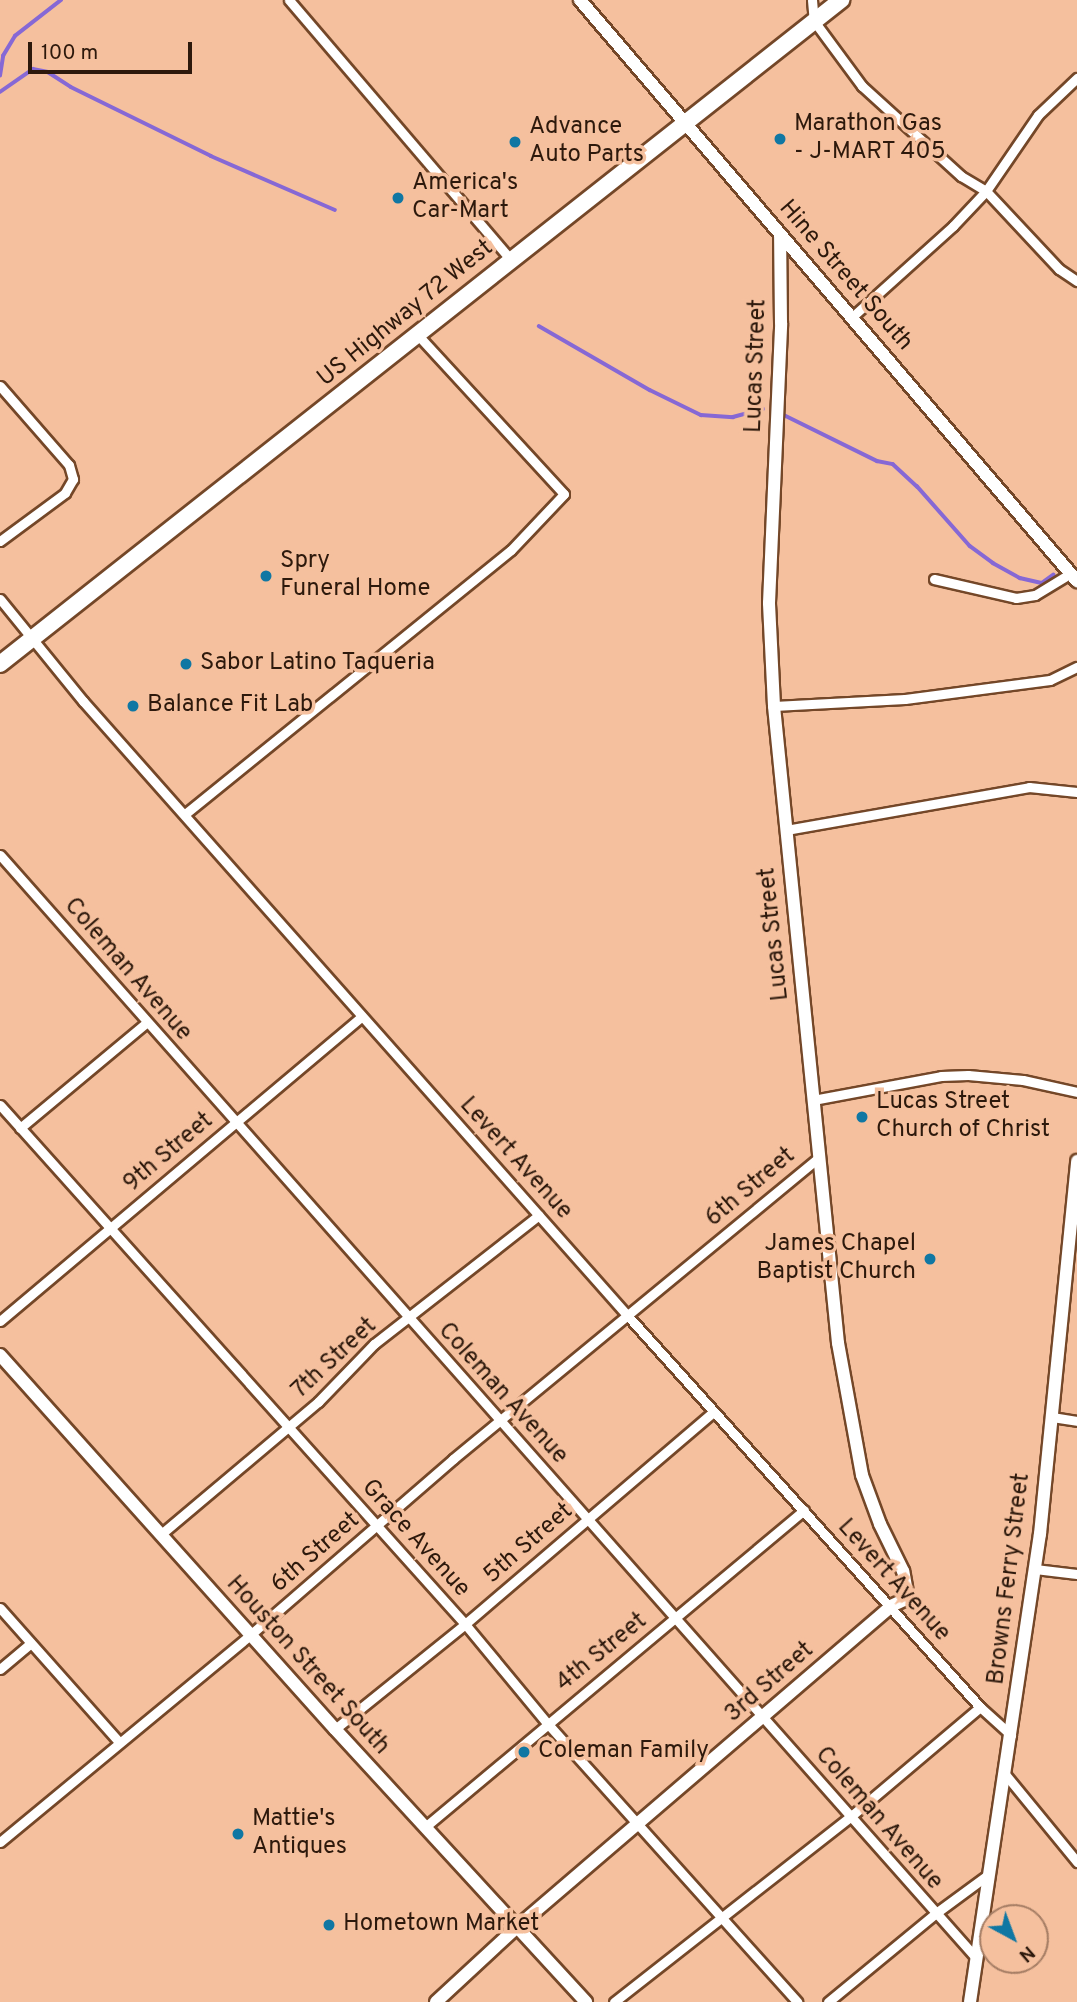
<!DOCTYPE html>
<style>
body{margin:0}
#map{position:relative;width:1077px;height:2002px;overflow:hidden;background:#f5c09e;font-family:Overpass,sans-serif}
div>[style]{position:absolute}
.stream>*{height:3.5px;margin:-1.75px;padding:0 1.75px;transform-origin:1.75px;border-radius:1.75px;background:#8668d5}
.roads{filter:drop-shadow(2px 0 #744728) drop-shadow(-2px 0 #744728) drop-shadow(0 2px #744728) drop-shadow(0 -2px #744728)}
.street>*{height:9px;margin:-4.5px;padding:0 4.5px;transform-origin:4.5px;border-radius:4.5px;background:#fff}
.secondary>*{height:12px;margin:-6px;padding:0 6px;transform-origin:6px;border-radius:6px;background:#fff}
.highway>*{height:16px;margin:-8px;padding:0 8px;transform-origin:8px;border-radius:8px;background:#fff}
.dots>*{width:19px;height:19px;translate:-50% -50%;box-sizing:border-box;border:4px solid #f5c09e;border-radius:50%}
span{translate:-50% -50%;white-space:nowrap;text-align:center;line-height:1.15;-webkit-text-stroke:7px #f5c09e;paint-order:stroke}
.poi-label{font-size:24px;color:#2d190c}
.left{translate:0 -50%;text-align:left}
.right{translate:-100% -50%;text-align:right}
.street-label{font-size:24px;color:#2d190c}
.north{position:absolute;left:979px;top:1904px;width:70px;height:70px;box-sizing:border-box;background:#f5c09e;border:2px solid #a57d64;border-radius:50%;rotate:139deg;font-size:19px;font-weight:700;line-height:28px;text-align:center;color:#2d190c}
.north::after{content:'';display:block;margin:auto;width:24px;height:32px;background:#1077a3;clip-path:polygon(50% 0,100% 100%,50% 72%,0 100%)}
.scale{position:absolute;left:28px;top:42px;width:164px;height:32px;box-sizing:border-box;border:4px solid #2d190c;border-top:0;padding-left:9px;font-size:21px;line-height:24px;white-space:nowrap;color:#2d190c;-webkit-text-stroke:5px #f5c09e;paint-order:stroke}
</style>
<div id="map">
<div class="stream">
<div style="left:0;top:76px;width:20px;rotate:-81deg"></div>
<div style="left:3px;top:56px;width:23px;rotate:-59deg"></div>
<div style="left:15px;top:36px;width:58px;rotate:-38deg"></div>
<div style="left:0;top:92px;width:40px;rotate:-34.9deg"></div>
<div style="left:33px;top:69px;width:15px;rotate:11deg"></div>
<div style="left:48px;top:72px;width:27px;rotate:33deg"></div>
<div style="left:71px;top:87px;width:156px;rotate:26.2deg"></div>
<div style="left:211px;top:156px;width:135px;rotate:23.5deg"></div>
<div style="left:539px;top:326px;width:128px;rotate:30deg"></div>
<div style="left:650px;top:390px;width:57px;rotate:26.1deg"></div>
<div style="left:701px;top:415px;width:32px;rotate:4deg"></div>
<div style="left:733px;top:417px;width:31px;rotate:-15deg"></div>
<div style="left:782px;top:414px;width:106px;rotate:26.3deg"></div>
<div style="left:877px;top:461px;width:16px;rotate:11deg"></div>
<div style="left:893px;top:464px;width:33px;rotate:43deg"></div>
<div style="left:917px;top:486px;width:80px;rotate:48.5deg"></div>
<div style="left:970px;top:546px;width:29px;rotate:36deg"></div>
<div style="left:993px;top:563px;width:31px;rotate:29deg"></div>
<div style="left:1020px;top:578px;width:23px;rotate:13deg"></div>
<div style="left:1042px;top:583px;width:14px;rotate:-36deg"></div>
</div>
<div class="roads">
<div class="street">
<div style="left:289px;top:0;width:342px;rotate:49.5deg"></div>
<div style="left:812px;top:0;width:21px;rotate:85deg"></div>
<div style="left:814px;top:21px;width:81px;rotate:53.6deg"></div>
<div style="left:862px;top:86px;width:134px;rotate:42.3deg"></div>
<div style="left:961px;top:176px;width:29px;rotate:31deg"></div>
<div style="left:986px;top:191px;width:107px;rotate:46.9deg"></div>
<div style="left:1059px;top:269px;width:22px;rotate:34deg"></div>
<div style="left:852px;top:317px;width:136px;rotate:-42deg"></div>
<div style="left:953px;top:226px;width:48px;rotate:-46.7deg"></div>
<div style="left:986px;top:191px;width:92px;rotate:-55.6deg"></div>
<div style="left:1038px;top:115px;width:54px;rotate:-43.5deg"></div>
<div style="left:0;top:386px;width:105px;rotate:48.9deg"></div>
<div style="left:69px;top:465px;width:15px;rotate:74deg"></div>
<div style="left:73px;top:479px;width:16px;rotate:120deg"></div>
<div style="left:65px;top:493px;width:81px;rotate:143.6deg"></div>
<div style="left:934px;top:579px;width:84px;rotate:13deg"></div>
<div style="left:1016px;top:598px;width:19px;rotate:-9deg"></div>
<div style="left:1035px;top:595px;width:42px;rotate:-31.4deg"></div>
<div style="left:0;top:599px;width:132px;rotate:50.9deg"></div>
<div style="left:83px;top:701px;width:820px;rotate:48.46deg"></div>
<div style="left:627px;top:1315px;width:528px;rotate:48deg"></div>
<div style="left:980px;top:1707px;width:42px;rotate:42.1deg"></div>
<div style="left:774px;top:706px;width:131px;rotate:-3.1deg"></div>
<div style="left:905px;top:699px;width:146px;rotate:-7.5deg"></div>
<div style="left:1050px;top:680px;width:30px;rotate:-26deg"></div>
<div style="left:185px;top:814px;width:419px;rotate:-39deg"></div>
<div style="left:511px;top:550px;width:77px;rotate:-46.6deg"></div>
<div style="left:564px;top:494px;width:216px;rotate:-132.6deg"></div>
<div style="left:786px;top:830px;width:247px;rotate:-10deg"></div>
<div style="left:1029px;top:787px;width:48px;rotate:5.9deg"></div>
<div style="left:0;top:855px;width:1474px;rotate:48.49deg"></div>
<div style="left:813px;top:1100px;width:130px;rotate:-10.6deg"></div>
<div style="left:941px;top:1076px;width:27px;rotate:-2deg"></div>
<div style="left:968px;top:1075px;width:55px;rotate:5.2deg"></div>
<div style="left:1023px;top:1080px;width:55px;rotate:12.5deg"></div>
<div style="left:0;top:1105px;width:697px;rotate:48.14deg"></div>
<div style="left:465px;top:1624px;width:129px;rotate:50.4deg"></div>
<div style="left:547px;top:1723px;width:375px;rotate:48.1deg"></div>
<div style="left:20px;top:1128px;width:165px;rotate:-39.8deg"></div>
<div style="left:0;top:1321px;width:473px;rotate:-40.1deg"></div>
<div style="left:1052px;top:1417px;width:25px;rotate:9deg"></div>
<div style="left:160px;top:1535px;width:207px;rotate:-40.1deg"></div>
<div style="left:318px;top:1402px;width:81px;rotate:-46deg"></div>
<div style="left:374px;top:1344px;width:209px;rotate:-38deg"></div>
<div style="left:1035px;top:1569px;width:42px;rotate:6.8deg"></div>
<div style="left:0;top:1608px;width:179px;rotate:48.4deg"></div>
<div style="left:0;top:1669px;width:40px;rotate:-40deg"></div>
<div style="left:335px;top:1729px;width:167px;rotate:-38.9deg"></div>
<div style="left:465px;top:1624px;width:326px;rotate:-40.5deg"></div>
<div style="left:1005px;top:1774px;width:114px;rotate:50.7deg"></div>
<div style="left:425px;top:1827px;width:494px;rotate:-39.9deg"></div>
<div style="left:0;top:1842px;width:325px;rotate:-39.6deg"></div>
<div style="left:250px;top:1635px;width:269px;rotate:-40.9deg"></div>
<div style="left:453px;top:1459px;width:473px;rotate:-39.5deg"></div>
<div style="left:614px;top:2002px;width:300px;rotate:-38.1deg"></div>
<div style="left:850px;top:1817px;width:170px;rotate:-40.2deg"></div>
<div style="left:828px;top:2002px;width:140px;rotate:-39.5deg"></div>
<div style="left:936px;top:1913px;width:66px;rotate:-36.3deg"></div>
</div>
<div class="secondary">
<div style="left:580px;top:0;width:765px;rotate:49.46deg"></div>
<div style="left:0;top:1355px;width:502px;rotate:48.15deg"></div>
<div style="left:335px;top:1729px;width:371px;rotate:47.4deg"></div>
<div style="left:436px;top:2002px;width:110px;rotate:-42.8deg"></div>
<div style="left:517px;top:1927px;width:493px;rotate:-40.6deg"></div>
<div style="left:891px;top:1606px;width:19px;rotate:-25deg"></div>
<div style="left:908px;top:1598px;width:27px;rotate:-100deg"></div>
<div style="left:903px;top:1571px;width:52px;rotate:-116.1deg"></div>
<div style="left:880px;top:1524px;width:52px;rotate:-110.2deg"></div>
<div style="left:862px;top:1475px;width:134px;rotate:-100.3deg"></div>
<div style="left:838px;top:1343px;width:640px;rotate:-95.74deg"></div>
<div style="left:774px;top:706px;width:103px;rotate:-92.8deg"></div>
<div style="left:769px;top:603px;width:280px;rotate:-87.5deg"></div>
<div style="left:781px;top:323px;width:89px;rotate:-90.6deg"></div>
<div style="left:970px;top:2002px;width:473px;rotate:-81.5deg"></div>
<div style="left:1040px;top:1534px;width:375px;rotate:-84.3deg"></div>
</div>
<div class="highway">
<div style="left:0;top:664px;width:1072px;rotate:-38.29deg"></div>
</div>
</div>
<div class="dots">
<div style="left:780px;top:139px;background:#1077a3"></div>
<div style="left:515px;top:142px;background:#1077a3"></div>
<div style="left:398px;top:198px;background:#1077a3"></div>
<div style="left:266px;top:576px;background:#1077a3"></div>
<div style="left:186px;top:664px;background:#1077a3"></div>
<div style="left:133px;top:706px;background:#1077a3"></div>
<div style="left:862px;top:1117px;background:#1077a3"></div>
<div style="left:930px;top:1259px;background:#1077a3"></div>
<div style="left:524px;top:1752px;background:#1077a3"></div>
<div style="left:238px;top:1834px;background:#1077a3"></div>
<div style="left:329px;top:1925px;background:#1077a3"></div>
</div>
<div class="poi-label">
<span class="left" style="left:794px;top:139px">Marathon Gas<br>- J-MART 405</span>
<span class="left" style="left:529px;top:142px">Advance<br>Auto Parts</span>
<span class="left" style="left:412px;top:198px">America's<br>Car-Mart</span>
<span class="left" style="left:280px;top:576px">Spry<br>Funeral Home</span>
<span class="left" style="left:200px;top:664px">Sabor Latino Taqueria</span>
<span class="left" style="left:147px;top:706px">Balance Fit Lab</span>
<span class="left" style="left:876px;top:1117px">Lucas Street<br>Church of Christ</span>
<span class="right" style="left:916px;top:1259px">James Chapel<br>Baptist Church</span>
<span class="left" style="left:538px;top:1752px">Coleman Family</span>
<span class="left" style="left:252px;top:1834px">Mattie's<br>Antiques</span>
<span class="left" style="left:343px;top:1925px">Hometown Market</span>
</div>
<div class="street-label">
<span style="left:845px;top:276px;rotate:49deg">Hine Street South</span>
<span style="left:406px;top:314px;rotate:-39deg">US Highway 72 West</span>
<span style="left:757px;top:366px;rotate:-88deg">Lucas Street</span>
<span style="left:775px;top:934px;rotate:-96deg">Lucas Street</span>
<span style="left:127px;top:970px;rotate:49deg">Coleman Avenue</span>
<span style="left:169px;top:1153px;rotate:-40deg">9th Street</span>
<span style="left:515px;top:1159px;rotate:48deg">Levert Avenue</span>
<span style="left:751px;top:1188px;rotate:-40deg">6th Street</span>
<span style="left:335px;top:1359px;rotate:-43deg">7th Street</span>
<span style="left:502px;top:1394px;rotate:48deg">Coleman Avenue</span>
<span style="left:415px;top:1539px;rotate:48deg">Grace Avenue</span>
<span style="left:529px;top:1544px;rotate:-41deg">5th Street</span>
<span style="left:316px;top:1553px;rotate:-41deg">6th Street</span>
<span style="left:1010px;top:1579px;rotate:-83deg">Browns Ferry Street</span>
<span style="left:893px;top:1581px;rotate:48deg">Levert Avenue</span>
<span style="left:602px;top:1653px;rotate:-39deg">4th Street</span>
<span style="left:307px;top:1666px;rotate:48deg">Houston Street South</span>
<span style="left:770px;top:1683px;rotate:-41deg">3rd Street</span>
<span style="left:878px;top:1819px;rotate:49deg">Coleman Avenue</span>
</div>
<div class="north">N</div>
<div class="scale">100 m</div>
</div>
